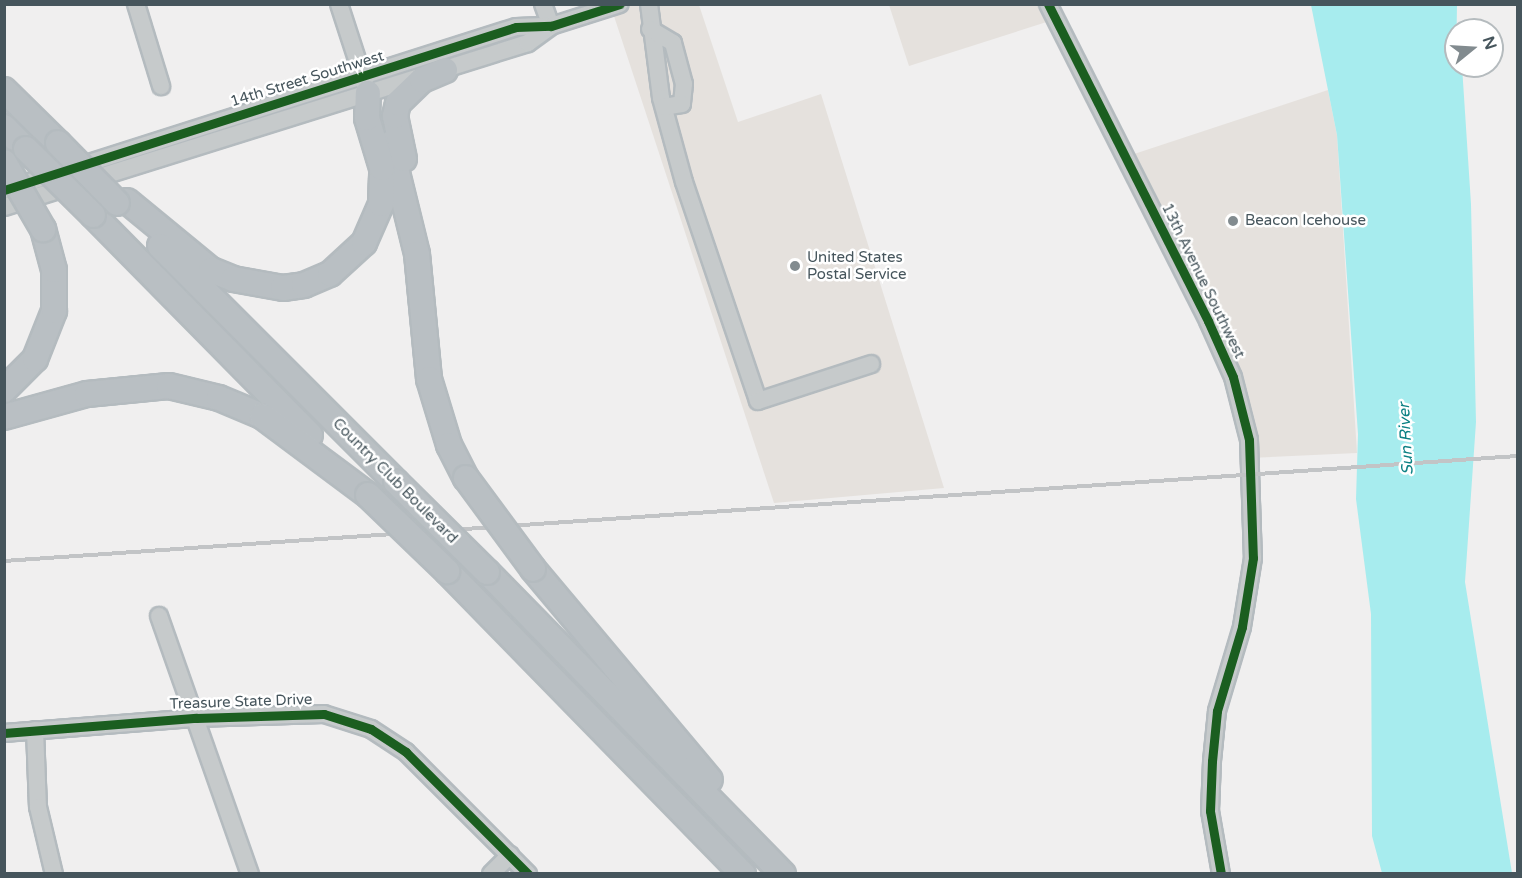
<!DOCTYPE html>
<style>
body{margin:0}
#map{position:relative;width:1522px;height:878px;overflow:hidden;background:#f0efef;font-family:"Varela Round",sans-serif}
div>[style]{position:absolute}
.commercial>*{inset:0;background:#e5e1dd}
.water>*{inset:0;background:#a7ecee}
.roads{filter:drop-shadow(2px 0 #b4bbbf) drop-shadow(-2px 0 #b4bbbf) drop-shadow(0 2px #b4bbbf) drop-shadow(0 -2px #b4bbbf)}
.minor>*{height:16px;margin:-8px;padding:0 8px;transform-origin:8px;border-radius:8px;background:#c6cacb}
.highway>*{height:24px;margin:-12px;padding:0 12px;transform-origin:12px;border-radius:12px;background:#b9bfc3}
.rail>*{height:4px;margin:-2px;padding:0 2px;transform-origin:2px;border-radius:2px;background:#c2c4c6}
.bridges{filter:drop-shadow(2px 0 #b4bbbf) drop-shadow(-2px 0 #b4bbbf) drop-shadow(0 2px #b4bbbf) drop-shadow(0 -2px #b4bbbf)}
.highway-bridge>*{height:24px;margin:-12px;padding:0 12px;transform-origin:12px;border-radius:12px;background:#b9bfc3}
.cycleway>*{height:9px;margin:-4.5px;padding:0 4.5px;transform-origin:4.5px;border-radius:4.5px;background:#1b5e20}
.dots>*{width:16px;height:16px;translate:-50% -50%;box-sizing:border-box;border:3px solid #fff;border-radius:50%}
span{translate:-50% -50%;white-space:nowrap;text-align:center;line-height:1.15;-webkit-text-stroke:5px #fff;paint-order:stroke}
.street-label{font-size:15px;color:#46555c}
.poi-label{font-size:15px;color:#46555c}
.left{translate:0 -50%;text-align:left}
.water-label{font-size:16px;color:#0c8184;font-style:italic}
.frame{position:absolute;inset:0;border:6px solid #46555c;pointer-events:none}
.north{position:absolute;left:1444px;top:18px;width:60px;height:60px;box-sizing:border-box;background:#fff;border:2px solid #b5bbbe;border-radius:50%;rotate:72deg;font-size:16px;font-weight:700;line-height:24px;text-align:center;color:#46555c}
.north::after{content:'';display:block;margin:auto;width:21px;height:27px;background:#828b8f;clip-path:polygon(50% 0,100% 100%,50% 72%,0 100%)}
</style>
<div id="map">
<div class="commercial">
<div style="clip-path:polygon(620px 4px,699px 5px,738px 122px,821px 94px,944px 488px,774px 503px,611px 7px)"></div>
<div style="clip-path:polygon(889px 5px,1048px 5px,1056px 19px,909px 66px)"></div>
<div style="clip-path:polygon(1328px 90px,1337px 135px,1357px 453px,1250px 458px,1233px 377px,1125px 157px)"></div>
</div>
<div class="water">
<div style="clip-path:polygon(1311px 5px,1457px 5px,1456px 66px,1462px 66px,1471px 204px,1476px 422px,1465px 582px,1512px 873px,1382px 873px,1372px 836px,1371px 614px,1356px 499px,1358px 434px,1337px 135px)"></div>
</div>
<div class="roads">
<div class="minor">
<div style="left:136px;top:4px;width:86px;rotate:73deg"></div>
<div style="left:339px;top:4px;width:87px;rotate:72deg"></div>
<div style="left:543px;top:4px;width:23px;rotate:70deg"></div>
<div style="left:649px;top:4px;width:95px;rotate:82.7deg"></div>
<div style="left:661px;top:98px;width:87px;rotate:74.7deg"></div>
<div style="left:684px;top:182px;width:231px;rotate:71.3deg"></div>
<div style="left:758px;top:401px;width:119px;rotate:-18.1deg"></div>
<div style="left:1048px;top:4px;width:355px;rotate:63.2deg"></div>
<div style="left:1208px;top:321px;width:61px;rotate:65.9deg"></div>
<div style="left:1233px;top:377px;width:65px;rotate:75.7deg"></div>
<div style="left:1249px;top:440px;width:118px;rotate:88.1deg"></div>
<div style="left:1253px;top:558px;width:70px;rotate:99.1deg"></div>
<div style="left:1242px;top:627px;width:88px;rotate:106.6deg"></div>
<div style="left:1217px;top:711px;width:50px;rotate:95.7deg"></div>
<div style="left:1212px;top:761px;width:50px;rotate:92.3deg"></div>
<div style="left:1210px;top:811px;width:64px;rotate:80.1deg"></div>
<div style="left:650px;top:29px;width:27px;rotate:31deg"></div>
<div style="left:673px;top:43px;width:42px;rotate:75deg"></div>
<div style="left:684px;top:84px;width:20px;rotate:96deg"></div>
<div style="left:682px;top:104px;width:18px;rotate:171deg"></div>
<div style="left:4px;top:190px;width:537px;rotate:-17.66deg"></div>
<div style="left:516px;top:27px;width:35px;rotate:-2deg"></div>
<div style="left:551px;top:26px;width:72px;rotate:-17.7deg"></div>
<div style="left:4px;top:207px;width:549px;rotate:-17.38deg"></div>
<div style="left:528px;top:43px;width:29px;rotate:-36deg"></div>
<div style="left:159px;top:616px;width:274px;rotate:70.6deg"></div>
<div style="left:35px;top:730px;width:77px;rotate:87.8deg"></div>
<div style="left:38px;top:807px;width:69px;rotate:76.6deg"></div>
<div style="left:4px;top:733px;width:193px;rotate:-4.5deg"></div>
<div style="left:196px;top:718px;width:128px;rotate:-1.8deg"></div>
<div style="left:324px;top:714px;width:49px;rotate:17.7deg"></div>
<div style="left:371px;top:729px;width:42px;rotate:33.3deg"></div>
<div style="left:406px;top:752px;width:173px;rotate:45deg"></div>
<div style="left:491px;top:874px;width:27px;rotate:-45deg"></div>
</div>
<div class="highway">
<div style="left:4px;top:90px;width:76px;rotate:44.5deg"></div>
<div style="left:4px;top:127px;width:31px;rotate:45deg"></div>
<div style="left:390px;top:144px;width:113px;rotate:76.2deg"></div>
<div style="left:417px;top:254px;width:126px;rotate:84.5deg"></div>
<div style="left:429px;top:379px;width:69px;rotate:73.1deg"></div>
<div style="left:449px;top:445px;width:37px;rotate:63deg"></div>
<div style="left:404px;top:159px;width:44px;rotate:-101.8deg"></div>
<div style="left:395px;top:116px;width:13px;rotate:-77deg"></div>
<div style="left:398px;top:103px;width:33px;rotate:-44deg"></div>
<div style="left:422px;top:80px;width:25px;rotate:-23deg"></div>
<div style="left:127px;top:201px;width:109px;rotate:39.4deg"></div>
<div style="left:211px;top:270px;width:24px;rotate:22deg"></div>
<div style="left:233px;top:279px;width:51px;rotate:10.2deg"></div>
<div style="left:283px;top:288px;width:21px;rotate:-8deg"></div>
<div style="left:304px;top:285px;width:28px;rotate:-23deg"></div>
<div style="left:330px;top:274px;width:46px;rotate:-42.4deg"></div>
<div style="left:364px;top:243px;width:43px;rotate:-66.4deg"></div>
<div style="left:381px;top:204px;width:36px;rotate:-88deg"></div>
<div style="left:382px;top:168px;width:52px;rotate:-106.7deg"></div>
<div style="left:367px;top:118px;width:25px;rotate:-88deg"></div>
<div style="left:93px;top:215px;width:309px;rotate:45.4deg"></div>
<div style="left:160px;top:246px;width:334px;rotate:45deg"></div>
<div style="left:4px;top:390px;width:44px;rotate:-45deg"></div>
<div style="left:35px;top:359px;width:52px;rotate:-68.4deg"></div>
<div style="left:54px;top:311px;width:41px;rotate:-90deg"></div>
<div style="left:54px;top:270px;width:42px;rotate:-105deg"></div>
<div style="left:4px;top:417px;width:86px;rotate:-15.5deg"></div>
<div style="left:87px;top:394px;width:82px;rotate:-5.6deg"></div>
<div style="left:169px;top:386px;width:51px;rotate:13.5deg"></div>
<div style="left:219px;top:398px;width:47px;rotate:22.7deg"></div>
<div style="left:262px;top:416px;width:132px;rotate:36.7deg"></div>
<div style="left:533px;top:569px;width:275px;rotate:50deg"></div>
<div style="left:447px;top:571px;width:424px;rotate:45.7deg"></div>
<div style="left:487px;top:572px;width:423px;rotate:45.6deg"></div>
</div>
</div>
<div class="rail">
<div style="left:4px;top:561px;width:1518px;rotate:-3.97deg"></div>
</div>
<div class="bridges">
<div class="highway-bridge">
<div style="left:58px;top:143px;width:84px;rotate:45.5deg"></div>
<div style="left:26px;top:149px;width:94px;rotate:44.6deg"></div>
<div style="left:4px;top:162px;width:78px;rotate:59.8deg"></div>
<div style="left:466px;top:478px;width:113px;rotate:53.6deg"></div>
<div style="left:396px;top:482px;width:128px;rotate:44.7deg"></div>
<div style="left:368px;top:495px;width:110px;rotate:43.9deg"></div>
</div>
</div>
<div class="cycleway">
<div style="left:1048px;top:4px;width:355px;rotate:63.2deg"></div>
<div style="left:1208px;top:321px;width:61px;rotate:65.9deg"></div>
<div style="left:1233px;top:377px;width:65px;rotate:75.7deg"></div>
<div style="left:1249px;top:440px;width:118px;rotate:88.1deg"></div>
<div style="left:1253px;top:558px;width:70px;rotate:99.1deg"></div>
<div style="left:1242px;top:627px;width:88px;rotate:106.6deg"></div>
<div style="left:1217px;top:711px;width:50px;rotate:95.7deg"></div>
<div style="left:1212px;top:761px;width:50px;rotate:92.3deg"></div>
<div style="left:1210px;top:811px;width:64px;rotate:80.1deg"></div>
<div style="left:4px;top:190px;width:537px;rotate:-17.66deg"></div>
<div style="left:516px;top:27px;width:35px;rotate:-2deg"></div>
<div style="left:551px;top:26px;width:72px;rotate:-17.7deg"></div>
<div style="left:4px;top:733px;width:193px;rotate:-4.5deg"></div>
<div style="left:196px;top:718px;width:128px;rotate:-1.8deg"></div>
<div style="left:324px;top:714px;width:49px;rotate:17.7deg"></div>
<div style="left:371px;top:729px;width:42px;rotate:33.3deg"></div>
<div style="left:406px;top:752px;width:173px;rotate:45deg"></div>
</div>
<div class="dots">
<div style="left:1233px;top:221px;background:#828b8f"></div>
<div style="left:795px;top:266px;background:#828b8f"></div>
</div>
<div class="street-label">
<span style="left:307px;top:79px;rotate:-17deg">14th Street Southwest</span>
<span style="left:1203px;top:281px;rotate:64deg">13th Avenue Southwest</span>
<span style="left:395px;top:481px;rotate:45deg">Country Club Boulevard</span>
<span style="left:241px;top:702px;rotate:-2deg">Treasure State Drive</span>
</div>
<div class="poi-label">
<span class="left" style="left:1245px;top:221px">Beacon Icehouse</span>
<span class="left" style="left:807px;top:266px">United States<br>Postal Service</span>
</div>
<div class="water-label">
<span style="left:1406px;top:439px;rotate:-93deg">Sun River</span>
</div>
<div class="frame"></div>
<div class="north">N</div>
</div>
